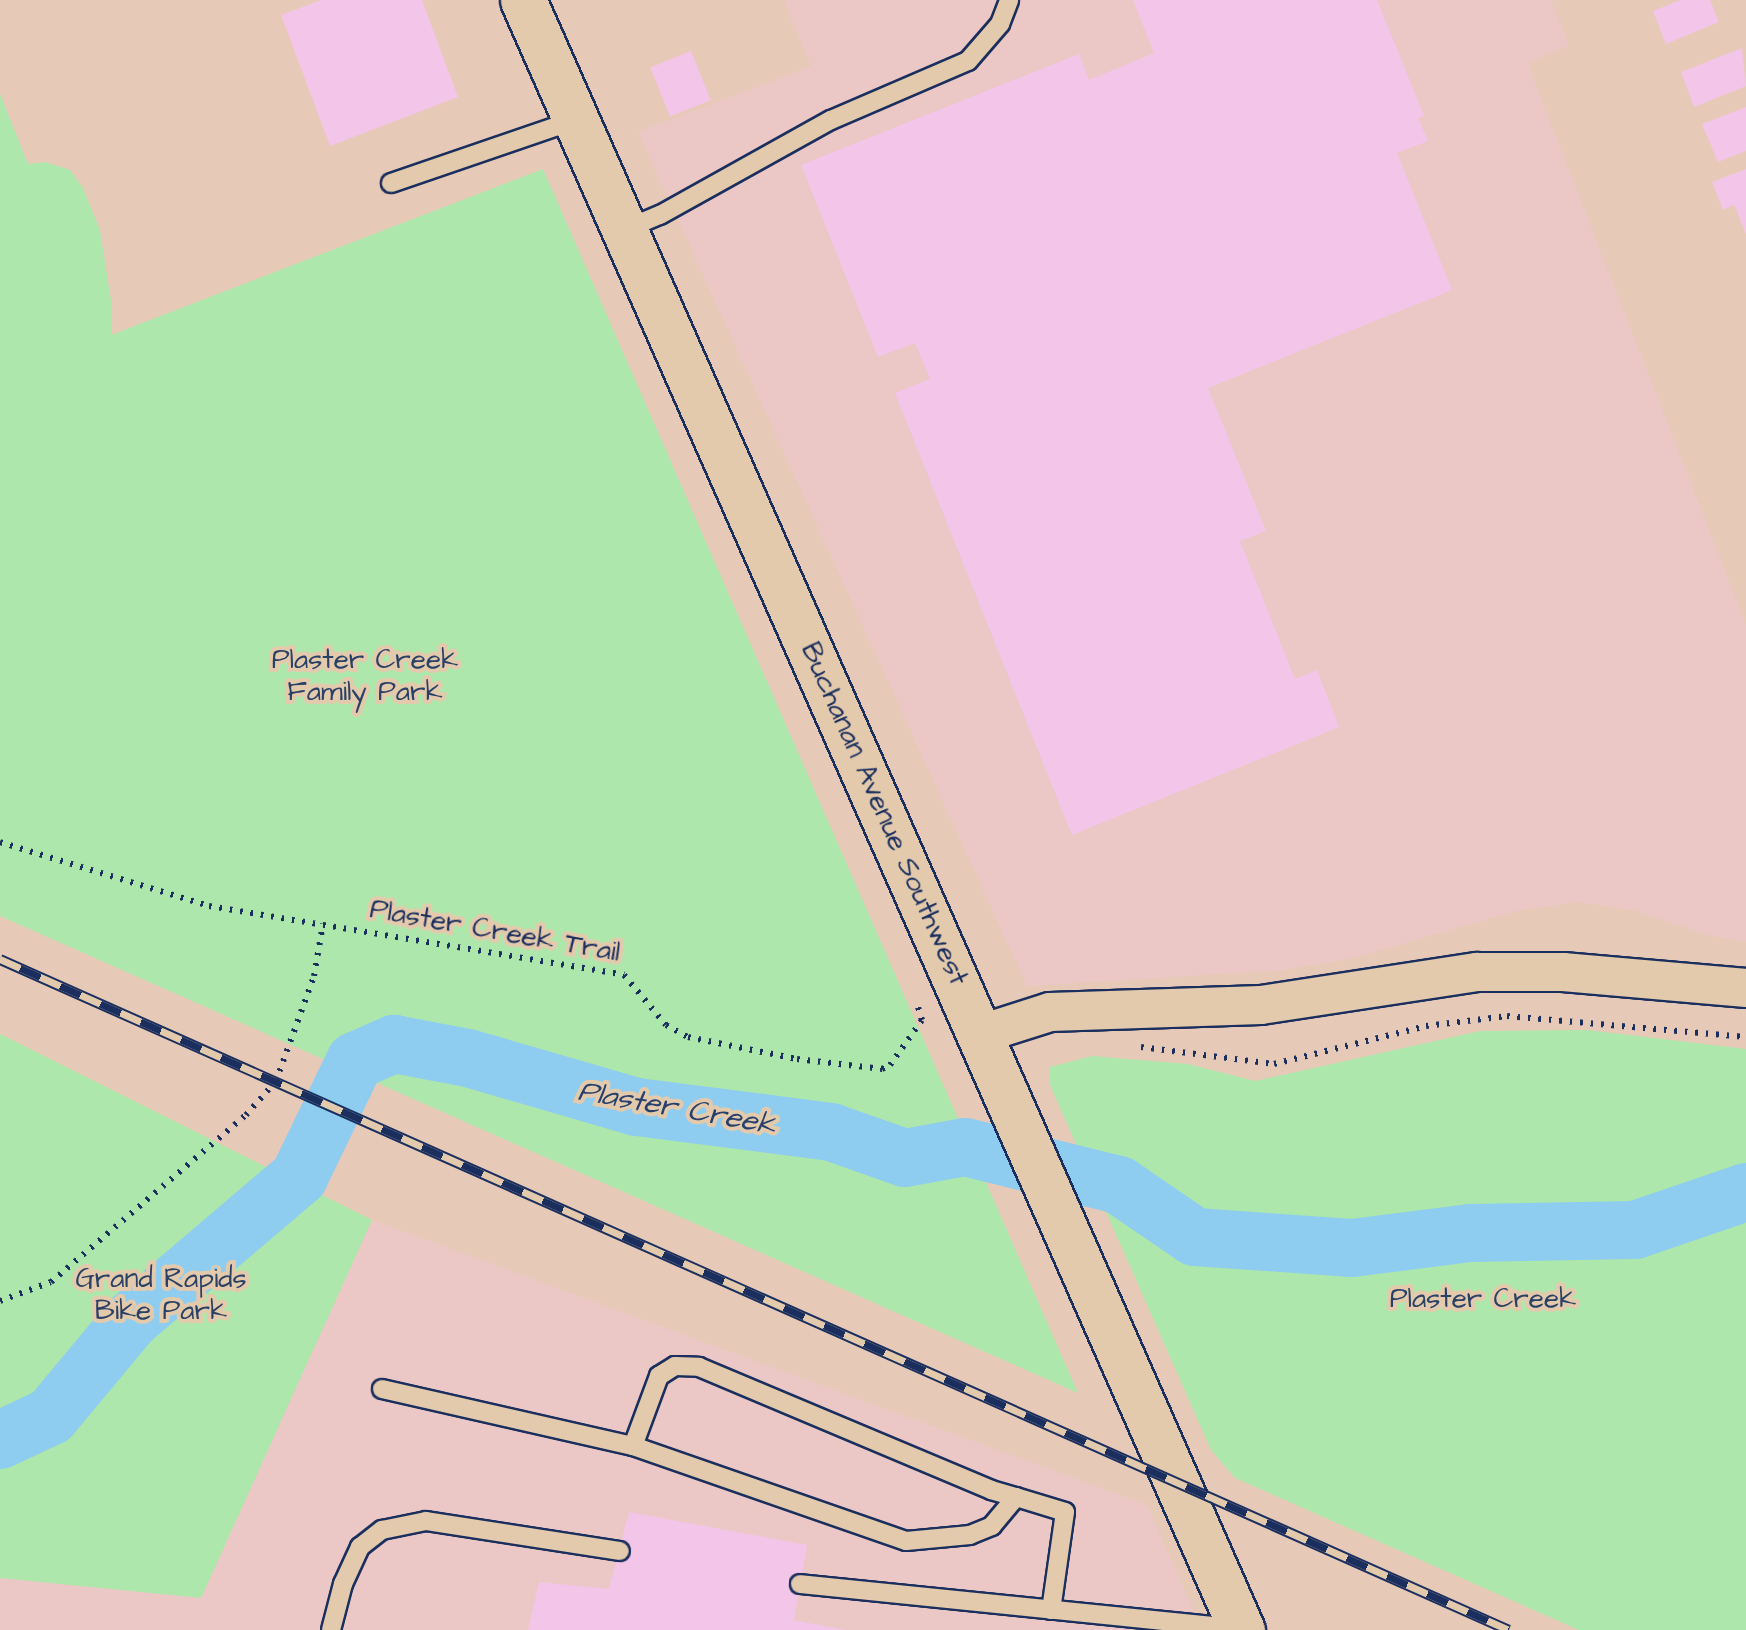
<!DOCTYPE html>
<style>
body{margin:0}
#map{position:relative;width:1746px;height:1630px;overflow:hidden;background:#e7c9b8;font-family:"Architects Daughter",sans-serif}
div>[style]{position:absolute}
.built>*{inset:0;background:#ebc8c6}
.green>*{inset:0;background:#aee7ab}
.river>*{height:58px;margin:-29px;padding:0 29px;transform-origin:29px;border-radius:29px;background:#8ecdef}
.building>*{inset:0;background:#f3c5e8;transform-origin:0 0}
.path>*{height:6px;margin-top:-3px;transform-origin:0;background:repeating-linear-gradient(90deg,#1b2f5e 0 2.5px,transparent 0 10.5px)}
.roads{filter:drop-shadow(2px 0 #1b2f5e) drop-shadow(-2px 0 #1b2f5e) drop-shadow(0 2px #1b2f5e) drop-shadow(0 -2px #1b2f5e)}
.service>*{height:18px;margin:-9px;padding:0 9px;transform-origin:9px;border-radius:9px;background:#e4caac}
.minor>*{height:38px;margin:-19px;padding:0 19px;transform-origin:19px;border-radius:19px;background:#e4caac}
.tertiary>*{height:45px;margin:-22.5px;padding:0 22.5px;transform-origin:22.5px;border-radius:22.5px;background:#e4caac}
.rail>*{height:11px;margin-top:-5.5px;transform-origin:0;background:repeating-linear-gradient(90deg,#e4caac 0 22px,#1b2f5e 0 44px);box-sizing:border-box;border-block:2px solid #1b2f5e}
span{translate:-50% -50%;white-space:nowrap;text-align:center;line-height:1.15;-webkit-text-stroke:8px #e4caac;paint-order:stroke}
.park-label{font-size:28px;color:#2a4166}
.street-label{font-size:28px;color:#1b2f5e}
.water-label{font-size:30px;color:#263f6c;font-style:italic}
</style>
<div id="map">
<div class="built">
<div style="clip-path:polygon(784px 0,1551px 0,1569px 45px,1527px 63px,1746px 625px,1746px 941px,1711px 936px,1633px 910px,1577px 902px,1516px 911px,1353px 958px,1281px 970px,1027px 986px,638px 132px,811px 66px)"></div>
<div style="clip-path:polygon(372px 1220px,1147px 1505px,1202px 1630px,0 1630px,0 1578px,201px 1597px)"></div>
</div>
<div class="green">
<div style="clip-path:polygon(0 94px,28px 164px,45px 162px,70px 170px,83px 188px,100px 230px,112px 307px,111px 335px,543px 169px,1078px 1393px,0 916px)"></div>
<div style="clip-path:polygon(1587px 1030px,1746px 1049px,1746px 1630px,1579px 1630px,1235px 1478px,1211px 1450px,1050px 1085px,1050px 1067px,1092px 1056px,1188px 1064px,1255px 1081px,1480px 1031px)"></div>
<div style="clip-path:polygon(0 1034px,372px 1220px,201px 1598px,0 1578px)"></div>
</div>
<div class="river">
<div style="left:0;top:1440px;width:56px;rotate:-25.2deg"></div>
<div style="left:51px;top:1416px;width:125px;rotate:-50.2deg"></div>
<div style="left:131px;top:1320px;width:221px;rotate:-40.4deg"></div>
<div style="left:299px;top:1177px;width:129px;rotate:-64.2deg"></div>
<div style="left:355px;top:1061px;width:43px;rotate:-23.6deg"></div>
<div style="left:394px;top:1044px;width:75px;rotate:10.7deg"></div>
<div style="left:468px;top:1058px;width:176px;rotate:16.2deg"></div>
<div style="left:637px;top:1107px;width:196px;rotate:7.3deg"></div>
<div style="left:831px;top:1132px;width:78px;rotate:19.4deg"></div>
<div style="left:905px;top:1158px;width:61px;rotate:-10.4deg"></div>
<div style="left:965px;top:1147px;width:159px;rotate:13.9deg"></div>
<div style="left:1119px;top:1185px;width:92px;rotate:34.4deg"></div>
<div style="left:1195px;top:1237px;width:157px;rotate:4deg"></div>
<div style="left:1352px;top:1248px;width:119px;rotate:-7.2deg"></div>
<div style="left:1470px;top:1233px;width:165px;rotate:-1deg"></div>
<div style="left:1635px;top:1230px;width:117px;rotate:-18.9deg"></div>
</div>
<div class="building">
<div style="clip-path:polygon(321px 0,422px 0,458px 97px,330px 146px,281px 15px)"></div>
<div style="clip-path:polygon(1133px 0,1377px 0,1424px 116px,1418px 118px,1428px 141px,1397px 153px,1452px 290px,1208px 388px,1266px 531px,1240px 541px,1295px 679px,1317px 670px,1339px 727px,1072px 835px,895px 393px,930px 379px,915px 343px,878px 357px,801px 165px,1079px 54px,1089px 80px,1154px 53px)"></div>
<div style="clip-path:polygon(1680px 0,1710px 0,1719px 22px,1666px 44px,1653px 11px)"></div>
<div style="clip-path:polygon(1742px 48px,1746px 86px,1694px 107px,1681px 72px)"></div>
<div style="left:691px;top:51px;width:53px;height:44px;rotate:68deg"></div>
<div style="clip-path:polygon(1746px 107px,1746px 151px,1718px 162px,1702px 124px)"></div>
<div style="clip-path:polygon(1746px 169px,1746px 234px,1734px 205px,1723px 210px,1712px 182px)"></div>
<div style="clip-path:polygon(629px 1512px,807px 1545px,794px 1620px,845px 1630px,528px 1630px,539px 1582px,609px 1589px)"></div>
</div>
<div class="path">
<div style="left:0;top:842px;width:219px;rotate:17deg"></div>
<div style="left:209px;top:906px;width:421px;rotate:9.4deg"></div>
<div style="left:624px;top:975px;width:65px;rotate:50deg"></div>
<div style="left:666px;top:1025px;width:25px;rotate:29deg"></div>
<div style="left:688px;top:1037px;width:111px;rotate:11.4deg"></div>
<div style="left:797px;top:1059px;width:86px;rotate:6.7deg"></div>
<div style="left:882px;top:1069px;width:9px;rotate:-27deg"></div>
<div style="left:890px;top:1065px;width:55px;rotate:-54.6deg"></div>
<div style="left:922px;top:1020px;width:17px;rotate:-107deg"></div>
<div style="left:1141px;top:1047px;width:134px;rotate:7.3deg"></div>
<div style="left:1274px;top:1064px;width:157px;rotate:-14deg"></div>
<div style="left:1426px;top:1026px;width:82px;rotate:-7deg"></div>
<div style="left:1507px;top:1016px;width:240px;rotate:5deg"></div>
<div style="left:0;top:1301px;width:54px;rotate:-20.4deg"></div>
<div style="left:51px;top:1282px;width:257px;rotate:-40.6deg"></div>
<div style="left:246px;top:1115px;width:45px;rotate:-48.6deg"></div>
<div style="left:276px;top:1081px;width:112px;rotate:-70.1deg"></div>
<div style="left:314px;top:976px;width:53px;rotate:-80.2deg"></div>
</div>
<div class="roads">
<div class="service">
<div style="left:391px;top:183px;width:194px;rotate:-18.9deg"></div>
<div style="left:624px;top:230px;width:39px;rotate:-23deg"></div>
<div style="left:660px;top:215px;width:196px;rotate:-29.1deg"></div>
<div style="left:831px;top:120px;width:149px;rotate:-23.3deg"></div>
<div style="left:968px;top:61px;width:49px;rotate:-49.1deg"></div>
<div style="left:1000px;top:24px;width:26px;rotate:-69deg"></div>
<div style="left:382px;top:1389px;width:257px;rotate:12.8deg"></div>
<div style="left:1016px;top:1497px;width:38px;rotate:130deg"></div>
<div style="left:992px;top:1526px;width:24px;rotate:158deg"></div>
<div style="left:970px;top:1535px;width:64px;rotate:174.6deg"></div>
<div style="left:906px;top:1541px;width:289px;rotate:-160.8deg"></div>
<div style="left:633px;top:1446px;width:75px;rotate:-69.6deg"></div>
<div style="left:659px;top:1376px;width:19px;rotate:-32deg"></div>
<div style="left:675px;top:1366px;width:24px;rotate:2deg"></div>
<div style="left:699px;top:1367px;width:317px;rotate:22.8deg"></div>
<div style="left:991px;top:1490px;width:26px;rotate:16deg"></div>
<div style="left:1016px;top:1497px;width:51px;rotate:17deg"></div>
<div style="left:1065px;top:1512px;width:99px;rotate:98.1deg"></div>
<div style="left:800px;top:1584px;width:438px;rotate:5.8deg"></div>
<div style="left:331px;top:1630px;width:48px;rotate:-75.4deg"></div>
<div style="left:343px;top:1584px;width:41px;rotate:-65.3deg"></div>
<div style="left:360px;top:1547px;width:28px;rotate:-38deg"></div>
<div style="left:382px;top:1530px;width:45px;rotate:-11.6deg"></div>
<div style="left:426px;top:1521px;width:196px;rotate:8.8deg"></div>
</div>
<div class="minor">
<div style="left:981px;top:1034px;width:72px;rotate:-17.7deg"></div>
<div style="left:1050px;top:1012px;width:211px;rotate:-1.9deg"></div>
<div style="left:1261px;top:1005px;width:219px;rotate:-8.7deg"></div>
<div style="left:1477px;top:972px;width:86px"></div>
<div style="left:1563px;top:972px;width:184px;rotate:5deg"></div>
</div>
<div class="tertiary">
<div style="left:523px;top:0;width:1782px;rotate:66.2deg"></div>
</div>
</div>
<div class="rail">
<div style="left:0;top:959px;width:1651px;rotate:23.97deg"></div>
</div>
<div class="park-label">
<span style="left:365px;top:676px">Plaster Creek<br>Family Park</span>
<span style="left:161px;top:1295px">Grand Rapids<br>Bike Park</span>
<span style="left:1483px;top:1299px">Plaster Creek</span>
</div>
<div class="street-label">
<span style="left:884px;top:814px;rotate:66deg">Buchanan Avenue Southwest</span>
<span style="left:495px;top:931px;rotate:10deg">Plaster Creek Trail</span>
</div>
<div class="water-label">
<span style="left:677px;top:1108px;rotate:10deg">Plaster Creek</span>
</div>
</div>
